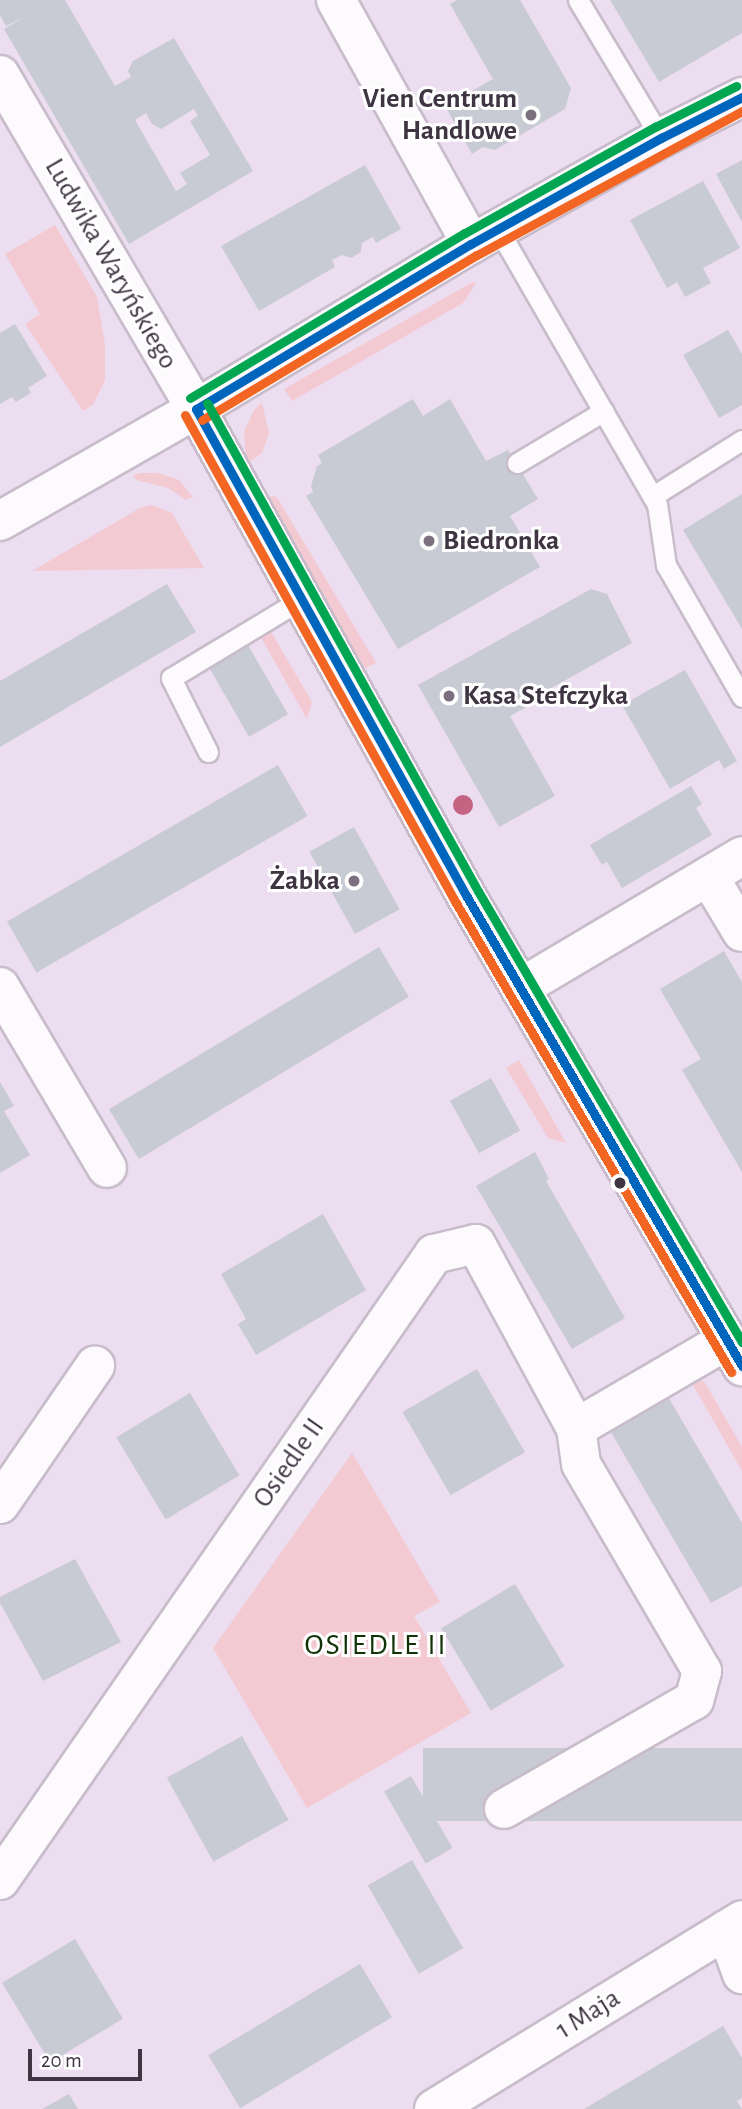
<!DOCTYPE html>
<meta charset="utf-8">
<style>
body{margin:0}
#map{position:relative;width:742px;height:2109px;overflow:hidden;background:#ecddf0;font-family:"Alegreya Sans",sans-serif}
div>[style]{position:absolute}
.green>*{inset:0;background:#f4cad2}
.building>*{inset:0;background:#c8cbd4;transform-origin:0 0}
.roads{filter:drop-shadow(2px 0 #c8bccb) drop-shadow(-2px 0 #c8bccb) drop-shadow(0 2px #c8bccb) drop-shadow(0 -2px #c8bccb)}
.lane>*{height:19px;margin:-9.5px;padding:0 9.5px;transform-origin:9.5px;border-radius:9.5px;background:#fcfafd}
.street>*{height:38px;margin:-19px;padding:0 19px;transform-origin:19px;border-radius:19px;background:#fcfafd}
.secondary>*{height:38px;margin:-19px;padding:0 19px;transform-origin:19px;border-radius:19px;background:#fcfafd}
.bus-1>*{height:9px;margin:-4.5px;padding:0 4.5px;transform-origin:4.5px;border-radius:4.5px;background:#0065bd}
.bus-2>*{height:9px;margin:-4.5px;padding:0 4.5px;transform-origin:4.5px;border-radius:4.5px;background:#f26522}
.bus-3>*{height:9px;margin:-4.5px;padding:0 4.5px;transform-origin:4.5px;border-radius:4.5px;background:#00a651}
.trees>*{width:20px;height:20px;margin:-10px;border-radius:50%;background:#c46382}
.dots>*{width:19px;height:19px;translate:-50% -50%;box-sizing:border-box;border:4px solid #fff;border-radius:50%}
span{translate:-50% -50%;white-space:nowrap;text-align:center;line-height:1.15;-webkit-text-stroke:6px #fff;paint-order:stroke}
.poi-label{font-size:28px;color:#3f3442;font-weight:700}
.right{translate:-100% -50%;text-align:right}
.left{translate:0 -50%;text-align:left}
.street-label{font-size:28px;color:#3f3442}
.neighbourhood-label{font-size:30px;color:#103206;letter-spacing:2px}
.scale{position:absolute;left:28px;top:2049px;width:114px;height:32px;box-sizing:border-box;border:4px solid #3f3442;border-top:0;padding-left:9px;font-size:21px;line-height:24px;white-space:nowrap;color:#3f3442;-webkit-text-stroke:5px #fff;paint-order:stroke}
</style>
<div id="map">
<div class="green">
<div style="clip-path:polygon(55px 225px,97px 297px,105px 345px,105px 380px,93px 405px,83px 411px,25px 324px,40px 314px,5px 254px)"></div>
<div style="clip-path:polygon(473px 282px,476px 283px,463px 303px,292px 401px,284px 389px)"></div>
<div style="clip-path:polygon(262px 403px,269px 433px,262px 453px,246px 464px,244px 432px,254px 410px)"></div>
<div style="clip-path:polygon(139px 473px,158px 473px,179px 480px,193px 497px,186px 500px,168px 488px,136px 480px,133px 476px)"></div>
<div style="clip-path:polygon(274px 496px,278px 499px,376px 663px,365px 668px,266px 497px)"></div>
<div style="clip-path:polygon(151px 505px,172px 513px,204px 568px,32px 571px,140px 508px)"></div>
<div style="clip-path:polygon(267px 625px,312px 702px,307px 719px,260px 636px)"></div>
<div style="clip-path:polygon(519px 1060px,566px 1143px,548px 1138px,506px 1068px)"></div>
<div style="clip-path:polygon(688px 1376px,704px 1381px,742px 1447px,742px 1471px)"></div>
<div style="clip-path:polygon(352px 1453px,440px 1602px,414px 1616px,471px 1713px,307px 1808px,213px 1648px)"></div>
</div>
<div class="building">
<div style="clip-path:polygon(evenodd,0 0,65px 0,115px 86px,131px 77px,128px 71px,133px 61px,174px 38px,253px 171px,129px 244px,4px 29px,23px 18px,6px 26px,0 15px,0 0,194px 109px,198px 116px,190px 121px,210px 155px,180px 173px,187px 184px,176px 191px,135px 120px,146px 113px,152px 124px,161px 129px,194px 109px)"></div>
<div style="clip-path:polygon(457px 0,520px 0,571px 88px,565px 109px,495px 150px,483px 147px,472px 154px,445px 106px,493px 79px,450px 4px)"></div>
<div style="clip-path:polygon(610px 0,742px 0,742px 33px,659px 82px)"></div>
<div style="clip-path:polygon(742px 160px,742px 222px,716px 174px)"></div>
<div style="clip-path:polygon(365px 165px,401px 229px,376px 243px,373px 237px,362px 243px,361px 252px,351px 258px,342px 255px,332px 260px,335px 267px,259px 311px,221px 246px)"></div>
<div style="clip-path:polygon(703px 181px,740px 248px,703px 268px,711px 283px,685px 297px,677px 282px,667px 288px,630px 220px)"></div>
<div style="clip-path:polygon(15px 324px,47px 376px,28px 388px,31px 393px,16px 402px,12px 397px,0 404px,0 333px)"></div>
<div style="clip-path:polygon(728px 330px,742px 354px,742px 405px,719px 418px,683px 355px)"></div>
<div style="clip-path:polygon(413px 399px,423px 416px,450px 399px,486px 461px,508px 450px,538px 499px,510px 516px,540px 567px,398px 649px,306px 496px,313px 492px,311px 486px,317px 466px,322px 463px,318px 455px)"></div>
<div style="clip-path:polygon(742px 494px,742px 629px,683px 530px)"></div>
<div style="clip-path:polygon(167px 584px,196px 632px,0 747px,0 681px)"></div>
<div style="clip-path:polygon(591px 589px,607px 594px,632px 643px,546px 691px,548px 695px,510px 716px,555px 796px,499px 827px,418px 685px)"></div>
<div style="left:248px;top:645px;width:80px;height:45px;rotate:60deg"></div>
<div style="clip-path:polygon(685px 670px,737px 761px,724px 769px,719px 760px,670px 789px,622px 705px)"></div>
<div style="left:278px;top:765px;width:59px;height:313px;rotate:60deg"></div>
<div style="clip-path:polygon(691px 786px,702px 804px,696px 808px,712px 835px,622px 888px,607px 862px,602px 865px,590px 845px)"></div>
<div style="left:354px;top:827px;width:94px;height:51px;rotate:61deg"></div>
<div style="left:379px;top:947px;width:58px;height:315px;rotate:59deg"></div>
<div style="clip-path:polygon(724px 951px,742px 982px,742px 1172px,682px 1070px,701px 1059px,660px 989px)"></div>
<div style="left:491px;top:1078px;width:60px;height:47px;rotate:61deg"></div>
<div style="clip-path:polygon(0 1082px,14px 1106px,4px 1111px,30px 1155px,0 1173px)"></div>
<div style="clip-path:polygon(535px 1152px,549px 1179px,546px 1181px,625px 1318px,572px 1349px,476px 1186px)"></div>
<div style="clip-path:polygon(323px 1214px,366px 1290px,256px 1355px,238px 1324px,246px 1319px,221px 1274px)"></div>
<div style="left:477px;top:1369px;width:96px;height:86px;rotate:60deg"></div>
<div style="left:190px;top:1393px;width:96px;height:86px;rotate:59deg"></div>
<div style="clip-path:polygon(667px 1395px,742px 1523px,742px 1586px,711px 1603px,609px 1429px)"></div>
<div style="clip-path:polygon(75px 1559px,121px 1642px,43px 1681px,0 1603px,0 1597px)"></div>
<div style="left:515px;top:1584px;width:96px;height:86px;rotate:59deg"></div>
<div style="left:242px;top:1736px;width:96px;height:86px;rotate:61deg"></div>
<div style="left:742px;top:1748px;width:73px;height:319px;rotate:90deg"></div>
<div style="left:411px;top:1776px;width:83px;height:31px;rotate:60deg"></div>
<div style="left:412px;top:1860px;width:102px;height:51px;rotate:60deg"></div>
<div style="left:75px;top:1939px;width:93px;height:85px;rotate:59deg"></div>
<div style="left:360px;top:1964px;width:62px;height:177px;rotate:59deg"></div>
<div style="clip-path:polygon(723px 2026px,742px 2058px,742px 2098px,737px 2101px,742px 2109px,584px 2109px)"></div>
<div style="clip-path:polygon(69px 2094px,78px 2109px,42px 2109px)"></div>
</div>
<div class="roads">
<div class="lane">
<div style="left:578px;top:0;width:161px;rotate:59deg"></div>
<div style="left:498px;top:229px;width:318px;rotate:60deg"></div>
<div style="left:657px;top:504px;width:62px;rotate:81.6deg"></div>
<div style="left:666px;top:565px;width:152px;rotate:60.1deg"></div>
<div style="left:517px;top:463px;width:101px;rotate:-30.9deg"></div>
<div style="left:653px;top:496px;width:105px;rotate:-32.2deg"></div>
<div style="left:208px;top:752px;width:83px;rotate:-116.6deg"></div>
<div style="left:171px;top:678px;width:153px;rotate:-31.1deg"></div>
</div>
<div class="street">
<div style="left:336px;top:0;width:279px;rotate:61deg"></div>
<div style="left:709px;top:877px;width:64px;rotate:59deg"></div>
<div style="left:0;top:987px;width:210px;rotate:59.4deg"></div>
<div style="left:520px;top:988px;width:258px;rotate:-30.7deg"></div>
<div style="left:576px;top:1428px;width:175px;rotate:-30.2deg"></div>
<div style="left:0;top:1504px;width:168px;rotate:-55.5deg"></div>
<div style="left:0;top:1880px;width:762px;rotate:-55.27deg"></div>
<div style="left:434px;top:1254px;width:43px;rotate:-13.4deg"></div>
<div style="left:476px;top:1244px;width:209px;rotate:61.5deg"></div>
<div style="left:576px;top:1428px;width:36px;rotate:82deg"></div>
<div style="left:581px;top:1464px;width:240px;rotate:59.7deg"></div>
<div style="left:702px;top:1671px;width:30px;rotate:105deg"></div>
<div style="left:694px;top:1700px;width:219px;rotate:150.2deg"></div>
<div style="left:726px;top:1930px;width:47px;rotate:70deg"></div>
</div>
<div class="secondary">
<div style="left:0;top:75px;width:387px;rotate:59.6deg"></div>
<div style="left:196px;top:409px;width:558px;rotate:60.96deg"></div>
<div style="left:467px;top:897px;width:544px;rotate:59.61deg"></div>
<div style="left:0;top:521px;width:226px;rotate:-29.7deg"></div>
<div style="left:196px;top:409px;width:321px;rotate:-31deg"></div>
<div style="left:471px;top:244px;width:218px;rotate:-29.2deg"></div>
<div style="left:661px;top:138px;width:91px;rotate:-26.8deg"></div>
<div style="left:434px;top:2109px;width:361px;rotate:-31.5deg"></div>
</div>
</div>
<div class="bus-1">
<div style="left:196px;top:409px;width:558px;rotate:60.96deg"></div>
<div style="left:467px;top:897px;width:544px;rotate:59.61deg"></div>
<div style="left:196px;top:409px;width:321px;rotate:-31deg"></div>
<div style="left:471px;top:244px;width:218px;rotate:-29.2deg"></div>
<div style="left:661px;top:138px;width:91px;rotate:-26.8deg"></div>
</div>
<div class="bus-2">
<div style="left:185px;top:415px;width:558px;rotate:60.96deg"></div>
<div style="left:456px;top:903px;width:544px;rotate:59.61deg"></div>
<div style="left:202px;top:420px;width:321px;rotate:-31deg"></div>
<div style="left:477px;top:255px;width:302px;rotate:-28.5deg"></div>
</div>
<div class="bus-3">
<div style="left:190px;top:398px;width:321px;rotate:-31deg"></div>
<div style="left:465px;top:233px;width:218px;rotate:-29.2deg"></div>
<div style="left:655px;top:127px;width:91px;rotate:-26.8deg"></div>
<div style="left:207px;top:403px;width:558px;rotate:60.96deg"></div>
<div style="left:478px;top:891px;width:523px;rotate:59.66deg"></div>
</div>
<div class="trees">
<div style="left:463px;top:805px"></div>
</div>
<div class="dots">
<div style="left:531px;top:115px;background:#7c6f7f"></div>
<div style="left:429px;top:541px;background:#7c6f7f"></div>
<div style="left:449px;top:696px;background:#7c6f7f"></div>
<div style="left:354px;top:881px;background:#7c6f7f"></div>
<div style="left:620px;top:1183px;background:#3f3442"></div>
</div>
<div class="poi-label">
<span class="right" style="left:517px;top:115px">Vien Centrum<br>Handlowe</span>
<span class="left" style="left:443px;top:541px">Biedronka</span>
<span class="left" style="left:463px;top:696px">Kasa Stefczyka</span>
<span class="right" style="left:340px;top:881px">Żabka</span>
</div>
<div class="street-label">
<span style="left:111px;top:264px;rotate:60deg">Ludwika Waryńskiego</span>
<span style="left:289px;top:1463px;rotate:-55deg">Osiedle II</span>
<span style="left:588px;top:2014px;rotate:-32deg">1 Maja</span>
</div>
<div class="neighbourhood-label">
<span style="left:376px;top:1645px">OSIEDLE II</span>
</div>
<div class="scale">20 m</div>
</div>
